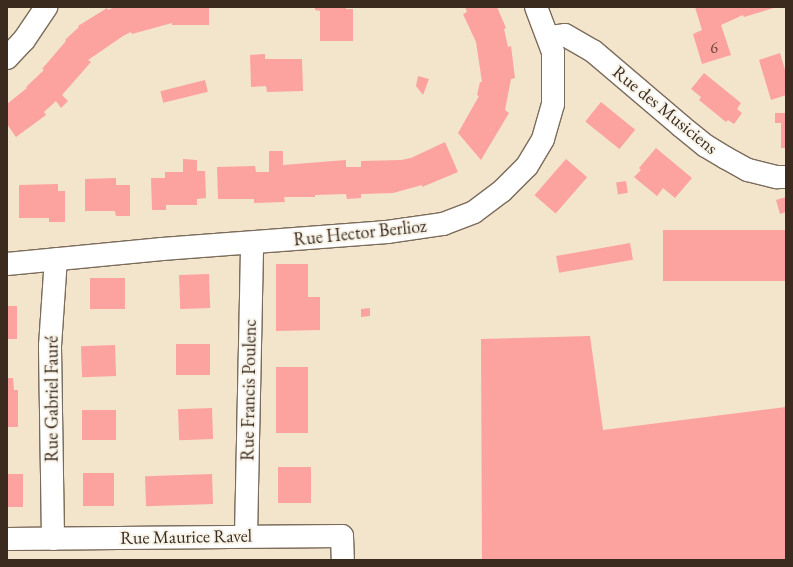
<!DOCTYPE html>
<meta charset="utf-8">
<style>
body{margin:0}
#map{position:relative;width:793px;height:567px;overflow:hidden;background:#f3e4cc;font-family:"EB Garamond",serif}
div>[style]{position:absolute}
.building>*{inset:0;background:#fca29f;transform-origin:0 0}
.roads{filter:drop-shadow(1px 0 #7b6b5b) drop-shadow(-1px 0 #7b6b5b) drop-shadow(0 1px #7b6b5b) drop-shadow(0 -1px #7b6b5b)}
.minor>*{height:22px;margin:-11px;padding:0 11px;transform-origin:11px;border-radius:11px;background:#fff}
span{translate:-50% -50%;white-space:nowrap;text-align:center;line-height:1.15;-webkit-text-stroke:4px #f7f3e8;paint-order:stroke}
.number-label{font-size:16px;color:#6b483e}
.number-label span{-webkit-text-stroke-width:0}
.street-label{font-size:18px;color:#3b2a1e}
.frame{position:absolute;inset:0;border:8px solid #3b2a1e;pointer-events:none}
</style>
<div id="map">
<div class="building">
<div style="clip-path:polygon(115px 7px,209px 7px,209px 25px,172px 25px,172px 23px,132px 34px,131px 32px,123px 36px,88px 60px,91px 62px,62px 95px,68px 101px,61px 108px,56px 101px,44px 112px,46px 115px,16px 137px,7px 124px,7px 104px,27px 88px,26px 87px,44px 70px,42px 69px,66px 41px,65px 40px,79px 27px,78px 26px,107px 8px,108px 10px)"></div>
<div style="clip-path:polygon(315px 7px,346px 7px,346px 9px,353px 9px,353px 41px,320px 41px,320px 11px,315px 10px)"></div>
<div style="clip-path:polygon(465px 7px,497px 7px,506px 28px,504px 29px,508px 47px,511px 46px,515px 78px,511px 79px,505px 110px,509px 113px,481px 160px,458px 133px,479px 96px,477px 95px,480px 82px,482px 82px,476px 42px,463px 14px,467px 12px)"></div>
<div style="clip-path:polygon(695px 7px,777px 7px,744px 17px,743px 15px,721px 25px,731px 55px,702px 64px,693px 34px,702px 30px)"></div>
<div style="clip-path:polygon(780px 53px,786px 73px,786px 95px,771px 100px,759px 60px)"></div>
<div style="clip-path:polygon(265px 54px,265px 59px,302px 59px,303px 91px,267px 92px,266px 86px,251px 87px,250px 55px)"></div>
<div style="clip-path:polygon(704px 73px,741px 103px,737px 109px,742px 113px,734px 124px,728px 120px,726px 122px,699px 100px,701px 97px,691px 89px)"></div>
<div style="clip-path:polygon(418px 76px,429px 79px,423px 95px,416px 86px)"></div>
<div style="left:205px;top:80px;width:12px;height:46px;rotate:76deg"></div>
<div style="left:601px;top:102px;width:44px;height:25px;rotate:39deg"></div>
<div style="clip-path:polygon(775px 113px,786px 113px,786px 148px,781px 148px,781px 123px,775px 123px)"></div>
<div style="clip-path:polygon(445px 142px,458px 172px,422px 187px,422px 185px,393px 193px,361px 194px,361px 198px,347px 199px,346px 194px,315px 195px,315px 197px,284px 197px,285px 202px,254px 203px,254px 199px,218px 199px,217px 167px,255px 166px,256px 172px,269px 172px,269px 151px,283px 151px,283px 165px,346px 160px,346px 167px,361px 167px,361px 161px,401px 160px,411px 158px)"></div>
<div style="clip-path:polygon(656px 148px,692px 178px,675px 198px,663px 188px,657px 196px,634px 177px,641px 170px,639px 168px)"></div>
<div style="clip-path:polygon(183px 159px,197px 160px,197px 171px,205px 171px,206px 198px,197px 199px,197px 205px,166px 205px,166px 210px,152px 210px,151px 178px,165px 178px,165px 172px,183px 172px)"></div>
<div style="left:566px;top:159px;width:28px;height:48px;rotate:41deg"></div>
<div style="clip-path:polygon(116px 178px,116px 185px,130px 185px,130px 216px,116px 216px,115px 211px,85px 211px,85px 179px)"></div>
<div style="left:626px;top:181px;width:12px;height:10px;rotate:81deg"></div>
<div style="clip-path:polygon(58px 184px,58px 191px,65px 191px,65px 222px,49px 222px,49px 218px,19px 218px,19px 185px)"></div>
<div style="clip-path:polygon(786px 197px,786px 212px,780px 214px,776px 200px)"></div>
<div style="left:786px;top:230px;width:51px;height:123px;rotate:90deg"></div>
<div style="left:630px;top:243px;width:17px;height:75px;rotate:80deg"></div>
<div style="clip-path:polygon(276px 264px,308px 264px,308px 297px,320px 297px,320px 330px,276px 331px)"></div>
<div style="left:209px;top:274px;width:34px;height:30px;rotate:88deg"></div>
<div style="left:90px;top:278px;width:35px;height:31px"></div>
<div style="left:7px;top:306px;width:10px;height:33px"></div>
<div style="clip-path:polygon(370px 308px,370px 316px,361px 317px,361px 309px)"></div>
<div style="clip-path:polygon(590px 336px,603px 430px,786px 407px,786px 560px,482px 560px,481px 339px)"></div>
<div style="left:176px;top:344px;width:34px;height:31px"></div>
<div style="left:115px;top:345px;width:31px;height:34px;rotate:88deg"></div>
<div style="left:276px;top:367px;width:32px;height:66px"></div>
<div style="clip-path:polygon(7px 378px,13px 378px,14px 390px,18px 390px,18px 427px,7px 427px)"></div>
<div style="left:212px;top:408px;width:31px;height:34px;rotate:88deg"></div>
<div style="left:116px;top:410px;width:30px;height:34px;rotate:90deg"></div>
<div style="left:278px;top:467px;width:33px;height:36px"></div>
<div style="left:83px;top:473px;width:31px;height:33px"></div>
<div style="left:7px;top:474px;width:16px;height:33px"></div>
<div style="left:212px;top:474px;width:30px;height:67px;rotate:88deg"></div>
</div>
<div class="roads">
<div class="minor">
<div style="left:549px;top:37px;width:16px;rotate:-7deg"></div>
<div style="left:565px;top:35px;width:32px;rotate:30deg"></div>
<div style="left:593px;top:51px;width:116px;rotate:40.4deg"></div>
<div style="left:681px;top:126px;width:32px;rotate:39deg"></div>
<div style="left:706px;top:146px;width:23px;rotate:31deg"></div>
<div style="left:726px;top:158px;width:25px;rotate:29deg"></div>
<div style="left:748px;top:170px;width:30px;rotate:14deg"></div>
<div style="left:777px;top:177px;width:9px"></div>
<div style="left:7px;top:58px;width:25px;rotate:-47deg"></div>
<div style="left:24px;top:40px;width:40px;rotate:-56deg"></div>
<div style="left:7px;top:264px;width:156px;rotate:-5.5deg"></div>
<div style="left:162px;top:249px;width:226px;rotate:-4.3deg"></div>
<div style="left:387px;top:232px;width:57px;rotate:-8.1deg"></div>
<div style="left:443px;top:224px;width:33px;rotate:-21deg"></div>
<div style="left:474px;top:212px;width:35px;rotate:-37deg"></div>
<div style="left:502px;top:191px;width:35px;rotate:-45deg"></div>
<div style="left:527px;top:166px;width:31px;rotate:-59deg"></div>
<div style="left:543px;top:139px;width:36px;rotate:-74deg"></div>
<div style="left:553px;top:104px;width:52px;rotate:-90deg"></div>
<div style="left:553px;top:52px;width:48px;rotate:-110.7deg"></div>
<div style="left:246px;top:536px;width:293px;rotate:-88.8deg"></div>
<div style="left:7px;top:539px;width:335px;rotate:-0.5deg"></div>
<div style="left:342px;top:536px;width:24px;rotate:88deg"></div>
<div style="left:53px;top:539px;width:193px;rotate:-90.9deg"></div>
<div style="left:50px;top:346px;width:87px;rotate:-86.1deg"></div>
</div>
</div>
<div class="number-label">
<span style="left:714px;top:48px">6</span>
</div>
<div class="street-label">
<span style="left:665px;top:110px;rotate:39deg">Rue des Musiciens</span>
<span style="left:360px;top:233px;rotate:-6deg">Rue Hector Berlioz</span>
<span style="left:249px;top:390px;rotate:-89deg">Rue Francis Poulenc</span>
<span style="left:52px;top:399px;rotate:-90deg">Rue Gabriel Fauré</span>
<span style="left:186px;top:537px;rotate:-1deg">Rue Maurice Ravel</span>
</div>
<div class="frame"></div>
</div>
